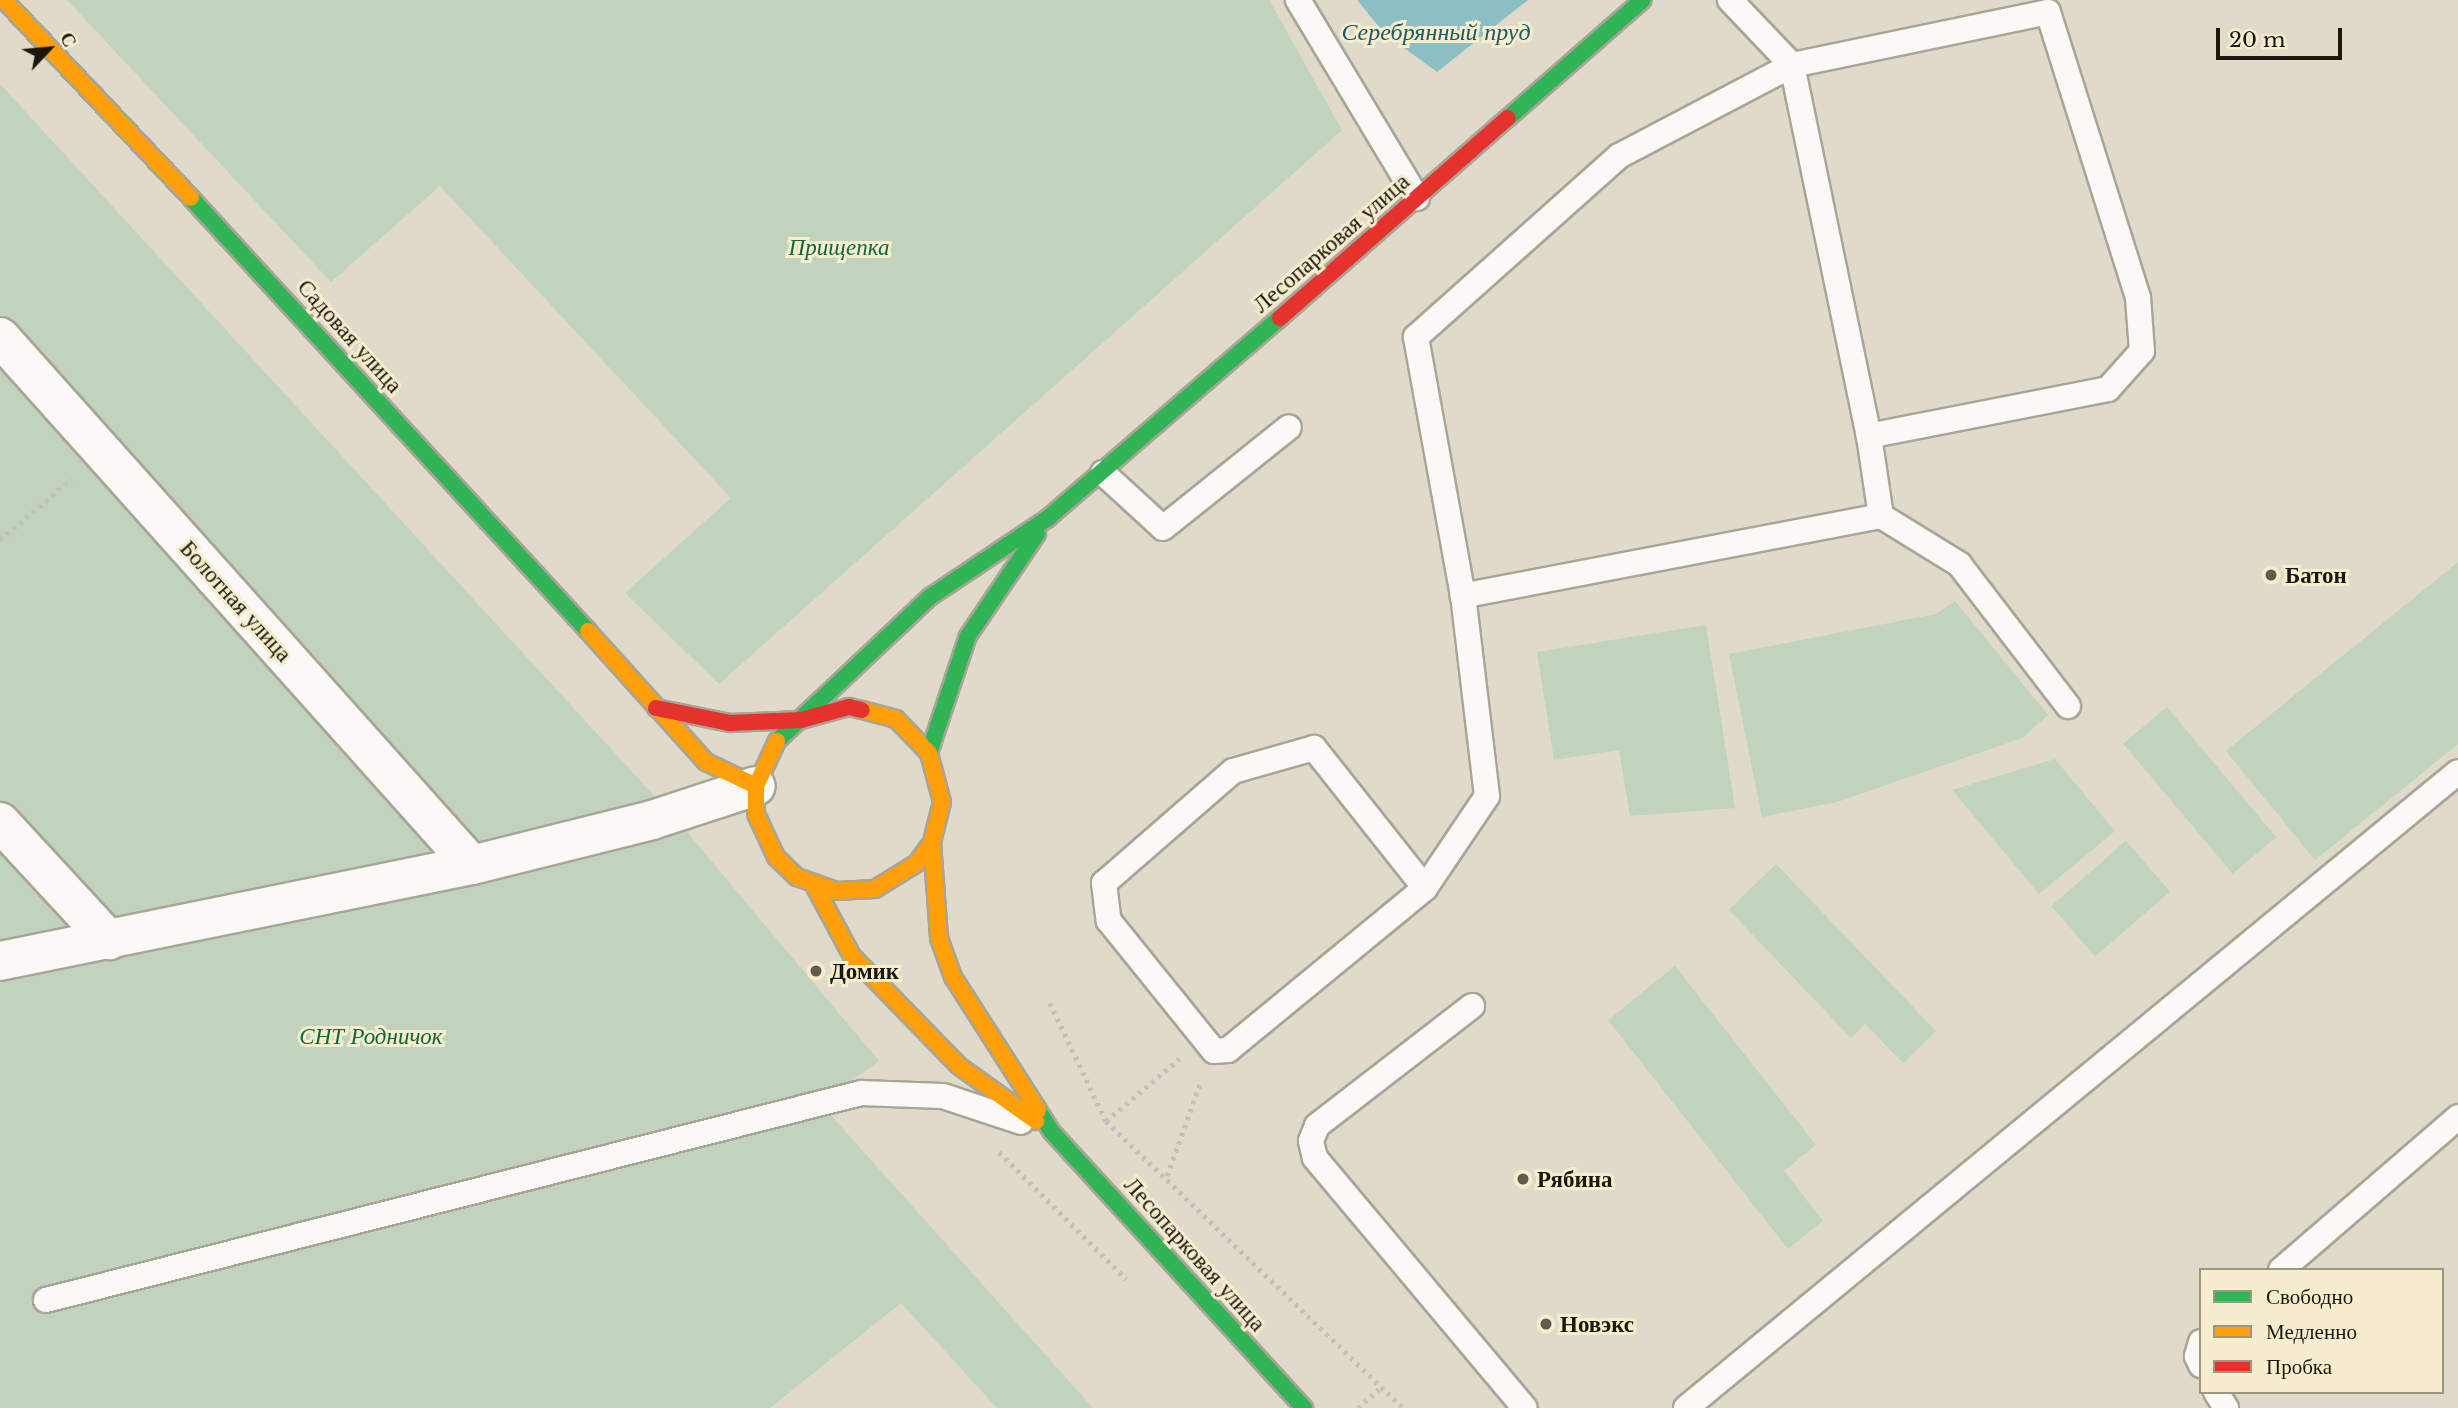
<!DOCTYPE html>
<meta charset="utf-8">
<style>
body{margin:0}
#map{position:relative;width:2458px;height:1408px;overflow:hidden;background:#dfdac9;font-family:"Libre Baskerville",serif}
div>[style]{position:absolute}
.green>*{inset:0;background:#c1d3bd;transform-origin:0 0}
.water>*{inset:0;background:#8bbfc3}
.path>*{height:4.5px;margin-top:-2.25px;transform-origin:0;background:repeating-linear-gradient(90deg,#c2c0bb 0 3.5px,transparent 0 8.5px)}
.roads{filter:drop-shadow(2px 0 #a8a597) drop-shadow(-2px 0 #a8a597) drop-shadow(0 2px #a8a597) drop-shadow(0 -2px #a8a597)}
.lane>*{height:24px;margin:-12px;padding:0 12px;transform-origin:12px;border-radius:12px;background:#faf9f7}
.street>*{height:38px;margin:-19px;padding:0 19px;transform-origin:19px;border-radius:19px;background:#faf9f7}
.fast>*{height:16px;margin:-8px;padding:0 8px;transform-origin:8px;border-radius:8px;background:#30b455}
.slow>*{height:16px;margin:-8px;padding:0 8px;transform-origin:8px;border-radius:8px;background:#ff9f0a}
.jam>*{height:16px;margin:-8px;padding:0 8px;transform-origin:8px;border-radius:8px;background:#e5322d}
.dots>*{width:19px;height:19px;translate:-50% -50%;box-sizing:border-box;border:4px solid #f5edcd;border-radius:50%}
span{translate:-50% -50%;white-space:nowrap;text-align:center;line-height:1.15;-webkit-text-stroke:6px #f5edcd;paint-order:stroke}
.street-label{font-size:23px;color:#1a170b}
.park-label{font-size:23px;color:#0d683b;font-style:italic}
.poi-label{font-size:23px;color:#1a170b;font-weight:700}
.left{translate:0 -50%;text-align:left}
.water-label{font-size:24px;color:#195a64;font-style:italic}
.legend{position:absolute;left:2199px;top:1268px;width:245px;height:126px;box-sizing:border-box;background:#f5edcd;border:2px solid #9d977f;margin:0;padding:9px 12px;list-style:none;font-size:21px;color:#1a170b}
.legend li{display:flex;align-items:center;gap:14px;height:35px}
.legend b{width:35px;border:2px solid #9d977f}
.north{position:absolute;left:14px;top:14px;width:70px;height:70px;-webkit-text-stroke:5px #f5edcd;paint-order:stroke;rotate:64deg;font-size:19px;font-weight:700;line-height:28px;text-align:center;color:#1a170b}
.north::after{content:'';display:block;margin:auto;width:24px;height:32px;background:#1a170b;clip-path:polygon(50% 0,100% 100%,50% 72%,0 100%)}
.scale{position:absolute;left:2216px;top:28px;width:126px;height:32px;box-sizing:border-box;border:4px solid #1a170b;border-top:0;padding-left:9px;font-size:21px;line-height:24px;white-space:nowrap;color:#1a170b;-webkit-text-stroke:5px #f5edcd;paint-order:stroke}
</style>
<div id="map">
<div class="green">
<div style="clip-path:polygon(67px 0,1269px 0,1342px 130px,719px 684px,625px 593px,731px 498px,440px 186px,331px 282px)"></div>
<div style="clip-path:polygon(0 84px,681px 825px,879px 1061px,820px 1103px,1093px 1408px,997px 1408px,901px 1303px,770px 1408px,0 1408px)"></div>
<div style="clip-path:polygon(2458px 562px,2458px 744px,2315px 860px,2226px 751px)"></div>
<div style="clip-path:polygon(1955px 601px,2048px 715px,2022px 738px,1837px 802px,1762px 817px,1729px 654px,1936px 614px)"></div>
<div style="clip-path:polygon(1706px 625px,1735px 808px,1630px 816px,1619px 750px,1554px 760px,1537px 652px)"></div>
<div style="left:2167px;top:707px;width:170px;height:57px;rotate:50deg"></div>
<div style="clip-path:polygon(2055px 759px,2115px 831px,2039px 894px,1952px 790px)"></div>
<div style="left:2126px;top:841px;width:67px;height:99px;rotate:49deg"></div>
<div style="clip-path:polygon(1776px 864px,1936px 1031px,1903px 1063px,1865px 1024px,1851px 1038px,1729px 910px)"></div>
<div style="clip-path:polygon(1675px 966px,1816px 1145px,1784px 1171px,1823px 1221px,1788px 1249px,1608px 1020px)"></div>
</div>
<div class="water">
<div style="clip-path:polygon(1357px 0,1528px 0,1437px 72px,1385px 34px)"></div>
</div>
<div class="path">
<div style="left:0;top:540px;width:94px;rotate:-40.7deg"></div>
<div style="left:1050px;top:1003px;width:131px;rotate:64.6deg"></div>
<div style="left:1106px;top:1121px;width:413px;rotate:44deg"></div>
<div style="left:1106px;top:1121px;width:96px;rotate:-40.3deg"></div>
<div style="left:999px;top:1152px;width:180px;rotate:45deg"></div>
<div style="left:1167px;top:1176px;width:101px;rotate:-70.3deg"></div>
<div style="left:1358px;top:1408px;width:28px;rotate:-42deg"></div>
</div>
<div class="roads">
<div class="lane">
<div style="left:1298px;top:0;width:231px;rotate:59deg"></div>
<div style="left:1730px;top:0;width:90px;rotate:46.4deg"></div>
<div style="left:1792px;top:65px;width:379px;rotate:78.3deg"></div>
<div style="left:2048px;top:12px;width:300px;rotate:72.5deg"></div>
<div style="left:2138px;top:298px;width:53px;rotate:85.7deg"></div>
<div style="left:2142px;top:351px;width:51px;rotate:131.8deg"></div>
<div style="left:2108px;top:389px;width:244px;rotate:168.9deg"></div>
<div style="left:1869px;top:436px;width:81px;rotate:81.5deg"></div>
<div style="left:1881px;top:516px;width:426px;rotate:169.2deg"></div>
<div style="left:1463px;top:596px;width:263px;rotate:-100.3deg"></div>
<div style="left:1416px;top:337px;width:272px;rotate:-41.7deg"></div>
<div style="left:1619px;top:156px;width:195px;rotate:-27.7deg"></div>
<div style="left:1792px;top:65px;width:261px;rotate:-11.7deg"></div>
<div style="left:1103px;top:473px;width:81px;rotate:42.5deg"></div>
<div style="left:1163px;top:528px;width:161px;rotate:-38.7deg"></div>
<div style="left:1881px;top:516px;width:92px;rotate:31.6deg"></div>
<div style="left:1959px;top:564px;width:179px;rotate:52.5deg"></div>
<div style="left:1425px;top:888px;width:179px;rotate:-128.4deg"></div>
<div style="left:1314px;top:748px;width:84px;rotate:164.1deg"></div>
<div style="left:1233px;top:771px;width:171px;rotate:139deg"></div>
<div style="left:1104px;top:883px;width:38px;rotate:83deg"></div>
<div style="left:1109px;top:921px;width:167px;rotate:51.1deg"></div>
<div style="left:1214px;top:1051px;width:14px;rotate:-4deg"></div>
<div style="left:1228px;top:1050px;width:255px;rotate:-39.4deg"></div>
<div style="left:1425px;top:888px;width:111px;rotate:-56deg"></div>
<div style="left:1487px;top:796px;width:201px;rotate:-96.8deg"></div>
<div style="left:1472px;top:1006px;width:196px;rotate:142.3deg"></div>
<div style="left:1317px;top:1126px;width:16px;rotate:112deg"></div>
<div style="left:1311px;top:1141px;width:17px;rotate:77deg"></div>
<div style="left:1315px;top:1158px;width:326px;rotate:50deg"></div>
<div style="left:2281px;top:1270px;width:234px;rotate:-40.8deg"></div>
<div style="left:46px;top:1300px;width:841px;rotate:-14.25deg"></div>
<div style="left:861px;top:1093px;width:82px;rotate:2.1deg"></div>
<div style="left:943px;top:1096px;width:82px;rotate:18.4deg"></div>
<div style="left:2201px;top:1342px;width:15px;rotate:106deg"></div>
<div style="left:2197px;top:1356px;width:10px;rotate:66deg"></div>
<div style="left:2216px;top:1392px;width:19px;rotate:58deg"></div>
<div style="left:1686px;top:1408px;width:1000px;rotate:-39.48deg"></div>
</div>
<div class="street">
<div style="left:0;top:337px;width:708px;rotate:48.21deg"></div>
<div style="left:0;top:822px;width:161px;rotate:47.3deg"></div>
<div style="left:0;top:961px;width:482px;rotate:-11.5deg"></div>
<div style="left:472px;top:865px;width:186px;rotate:-14deg"></div>
<div style="left:652px;top:820px;width:109px;rotate:-18.1deg"></div>
</div>
<div class="fast">
<div style="left:1508px;top:118px;width:179px;rotate:-41.2deg"></div>
<div style="left:191px;top:198px;width:587px;rotate:47.48deg"></div>
<div style="left:777px;top:741px;width:210px;rotate:-43.3deg"></div>
<div style="left:930px;top:597px;width:142px;rotate:-33.8deg"></div>
<div style="left:1048px;top:518px;width:306px;rotate:-40.8deg"></div>
<div style="left:929px;top:753px;width:123px;rotate:-71.6deg"></div>
<div style="left:968px;top:636px;width:123px;rotate:-55.9deg"></div>
<div style="left:1038px;top:1110px;width:26px;rotate:58deg"></div>
<div style="left:1052px;top:1132px;width:374px;rotate:47.6deg"></div>
</div>
<div class="slow">
<div style="left:4px;top:0;width:272px;rotate:46.6deg"></div>
<div style="left:588px;top:631px;width:176px;rotate:48deg"></div>
<div style="left:706px;top:762px;width:55px;rotate:25.6deg"></div>
<div style="left:777px;top:741px;width:50px;rotate:115deg"></div>
<div style="left:756px;top:786px;width:28px;rotate:90deg"></div>
<div style="left:756px;top:814px;width:47px;rotate:65.1deg"></div>
<div style="left:776px;top:857px;width:29px;rotate:44deg"></div>
<div style="left:797px;top:877px;width:41px;rotate:19.7deg"></div>
<div style="left:836px;top:891px;width:39px;rotate:-3deg"></div>
<div style="left:875px;top:889px;width:49px;rotate:-31.8deg"></div>
<div style="left:917px;top:863px;width:26px;rotate:-54deg"></div>
<div style="left:932px;top:842px;width:41px;rotate:-76deg"></div>
<div style="left:942px;top:802px;width:51px;rotate:-104.9deg"></div>
<div style="left:929px;top:753px;width:47px;rotate:-134.1deg"></div>
<div style="left:896px;top:719px;width:35px;rotate:-165deg"></div>
<div style="left:932px;top:842px;width:96px;rotate:85.8deg"></div>
<div style="left:939px;top:938px;width:41px;rotate:70.3deg"></div>
<div style="left:953px;top:977px;width:158px;rotate:57.4deg"></div>
<div style="left:815px;top:887px;width:78px;rotate:61.8deg"></div>
<div style="left:852px;top:956px;width:153px;rotate:45.8deg"></div>
<div style="left:959px;top:1066px;width:95px;rotate:35.5deg"></div>
</div>
<div class="jam">
<div style="left:1280px;top:318px;width:303px;rotate:-41.3deg"></div>
<div style="left:656px;top:708px;width:76px;rotate:11.5deg"></div>
<div style="left:730px;top:723px;width:71px;rotate:-2.4deg"></div>
<div style="left:801px;top:720px;width:50px;rotate:-15.2deg"></div>
<div style="left:849px;top:707px;width:13px;rotate:13deg"></div>
</div>
</div>
<div class="dots">
<div style="left:2271px;top:575px;background:#5f5b4e"></div>
<div style="left:816px;top:971px;background:#5f5b4e"></div>
<div style="left:1523px;top:1179px;background:#5f5b4e"></div>
<div style="left:1546px;top:1324px;background:#5f5b4e"></div>
</div>
<div class="street-label">
<span style="left:1331px;top:243px;rotate:-41deg">Лесопарковая улица</span>
<span style="left:350px;top:336px;rotate:48deg">Садовая улица</span>
<span style="left:236px;top:601px;rotate:48deg">Болотная улица</span>
<span style="left:1195px;top:1254px;rotate:48deg">Лесопарковая улица</span>
</div>
<div class="park-label">
<span style="left:839px;top:247px">Прищепка</span>
<span style="left:371px;top:1036px">СНТ Родничок</span>
</div>
<div class="poi-label">
<span class="left" style="left:2285px;top:575px">Батон</span>
<span class="left" style="left:830px;top:971px">Домик</span>
<span class="left" style="left:1537px;top:1179px">Рябина</span>
<span class="left" style="left:1560px;top:1324px">Новэкс</span>
</div>
<div class="water-label">
<span style="left:1436px;top:32px">Серебрянный пруд</span>
</div>
<ul class="legend">
<li><b style="height:9px;background:#30b455"></b>Свободно</li>
<li><b style="height:9px;background:#ff9f0a"></b>Медленно</li>
<li><b style="height:9px;background:#e5322d"></b>Пробка</li>
</ul>
<div class="north">С</div>
<div class="scale">20 m</div>
</div>
